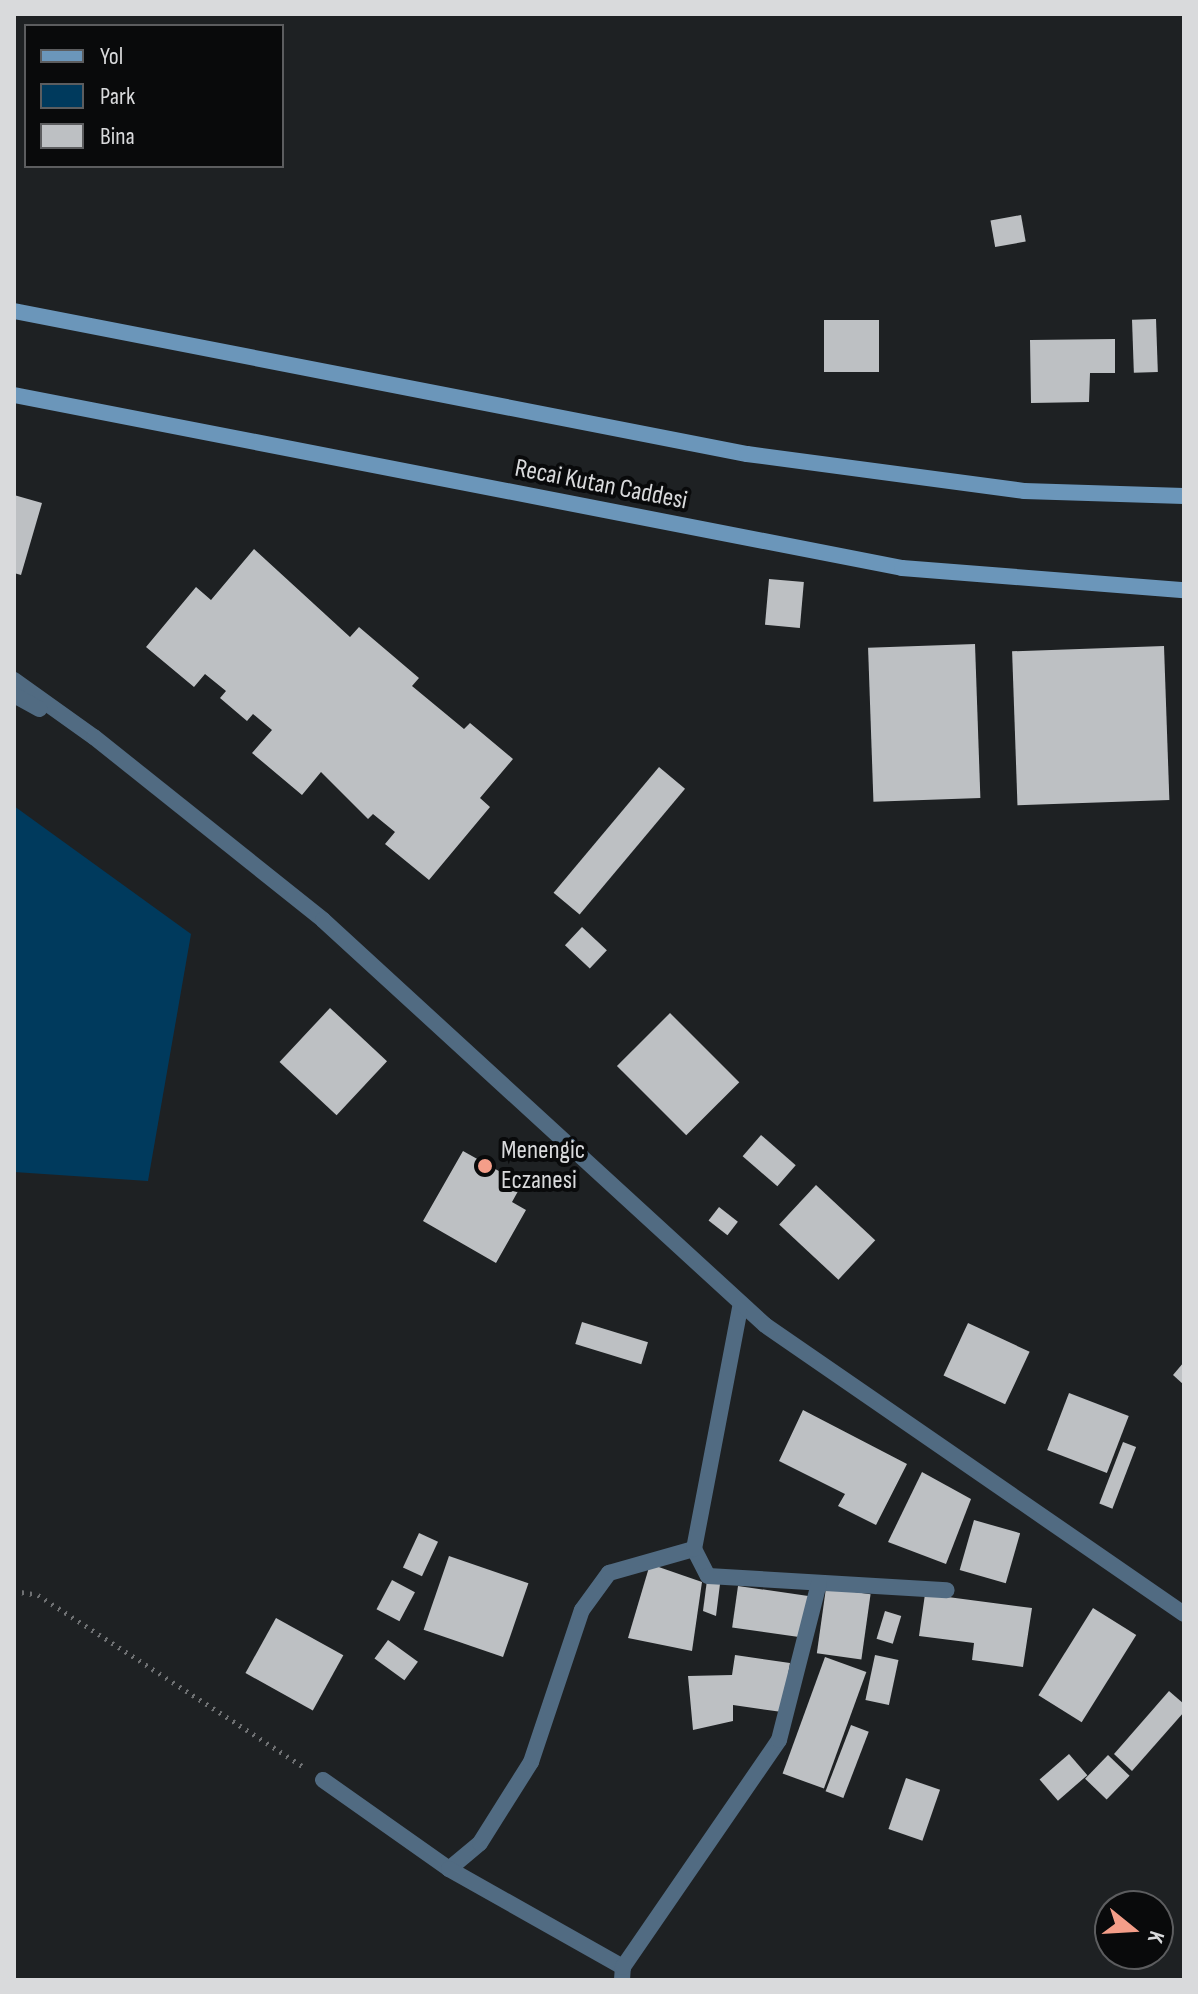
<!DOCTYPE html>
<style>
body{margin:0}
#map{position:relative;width:1198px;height:1994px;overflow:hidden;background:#1e2123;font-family:"Sofia Sans Condensed",sans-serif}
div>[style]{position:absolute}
.green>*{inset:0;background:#003a5d}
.building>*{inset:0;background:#bdc0c3;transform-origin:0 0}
.path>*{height:5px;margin-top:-2.5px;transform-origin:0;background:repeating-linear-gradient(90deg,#6f7173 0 2px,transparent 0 8px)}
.minor>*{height:16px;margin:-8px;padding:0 8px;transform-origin:8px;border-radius:8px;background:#516b82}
.tertiary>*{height:16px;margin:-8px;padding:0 8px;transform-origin:8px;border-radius:8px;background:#516b82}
.secondary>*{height:16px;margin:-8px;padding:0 8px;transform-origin:8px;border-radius:8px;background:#6b96ba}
.dots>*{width:22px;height:22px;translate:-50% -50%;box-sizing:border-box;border:4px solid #090a0b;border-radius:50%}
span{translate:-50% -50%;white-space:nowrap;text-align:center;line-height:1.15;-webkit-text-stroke:8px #090a0b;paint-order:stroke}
.street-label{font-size:26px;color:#d9dadc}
.poi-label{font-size:26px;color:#d9dadc}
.left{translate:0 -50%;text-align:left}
.frame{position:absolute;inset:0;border:16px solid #d9dadc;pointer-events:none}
.legend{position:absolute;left:24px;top:24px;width:260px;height:144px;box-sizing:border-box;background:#090a0b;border:2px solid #5c5d5f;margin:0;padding:10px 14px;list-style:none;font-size:24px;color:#d9dadc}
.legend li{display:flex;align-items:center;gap:16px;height:40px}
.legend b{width:40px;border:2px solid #5c5d5f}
.north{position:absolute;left:1094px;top:1890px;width:80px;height:80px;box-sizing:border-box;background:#090a0b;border:2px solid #5c5d5f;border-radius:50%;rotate:108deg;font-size:22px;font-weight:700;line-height:32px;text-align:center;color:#d9dadc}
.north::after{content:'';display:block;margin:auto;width:28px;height:36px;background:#f49e89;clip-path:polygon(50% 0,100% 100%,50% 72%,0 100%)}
</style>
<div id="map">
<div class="green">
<div style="clip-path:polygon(14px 806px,191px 934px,148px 1181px,14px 1172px)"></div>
</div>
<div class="building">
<div style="left:1021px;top:215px;width:27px;height:31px;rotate:80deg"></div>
<div style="left:1156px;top:319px;width:53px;height:24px;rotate:88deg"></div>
<div style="left:824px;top:320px;width:55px;height:52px"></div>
<div style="clip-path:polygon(1115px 339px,1115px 373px,1090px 373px,1089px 402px,1031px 403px,1030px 340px)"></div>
<div style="clip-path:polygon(14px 495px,42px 503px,21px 575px,14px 573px)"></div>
<div style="clip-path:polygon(254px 549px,350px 637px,359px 627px,419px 678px,412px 686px,464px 729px,470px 723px,513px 759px,480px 798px,490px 807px,429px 880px,385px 844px,395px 832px,373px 814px,368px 819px,321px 772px,302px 795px,252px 753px,272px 730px,253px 714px,247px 721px,220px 698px,226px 691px,205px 674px,194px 687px,146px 647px,196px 587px,211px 600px)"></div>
<div style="left:769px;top:579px;width:35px;height:46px;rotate:5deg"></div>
<div style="left:975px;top:644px;width:154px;height:107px;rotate:88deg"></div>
<div style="left:1164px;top:646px;width:154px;height:152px;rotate:88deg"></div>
<div style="left:659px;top:767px;width:34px;height:164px;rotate:40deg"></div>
<div style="left:582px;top:927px;width:34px;height:25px;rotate:43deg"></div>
<div style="left:330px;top:1008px;width:78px;height:74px;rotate:43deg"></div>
<div style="left:670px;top:1013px;width:98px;height:75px;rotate:45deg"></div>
<div style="left:761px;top:1135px;width:46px;height:28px;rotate:41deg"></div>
<div style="clip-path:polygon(463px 1151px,522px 1184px,512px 1202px,526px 1210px,496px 1263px,423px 1221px)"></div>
<div style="left:816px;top:1185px;width:81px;height:54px;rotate:43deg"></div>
<div style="left:719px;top:1207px;width:24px;height:17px;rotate:38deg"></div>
<div style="left:582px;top:1322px;width:69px;height:23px;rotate:17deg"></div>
<div style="left:968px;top:1323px;width:68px;height:58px;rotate:25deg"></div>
<div style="clip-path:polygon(1184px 1362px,1184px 1385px,1173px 1375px)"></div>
<div style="left:1069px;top:1393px;width:64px;height:61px;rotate:21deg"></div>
<div style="clip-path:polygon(803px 1410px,907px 1464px,876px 1525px,838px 1506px,845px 1494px,779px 1461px)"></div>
<div style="left:1123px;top:1442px;width:14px;height:66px;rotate:21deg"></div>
<div style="clip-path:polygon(922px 1472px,971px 1499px,946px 1564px,888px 1542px)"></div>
<div style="left:974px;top:1520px;width:48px;height:52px;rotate:16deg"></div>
<div style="left:419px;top:1533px;width:21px;height:38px;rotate:25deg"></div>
<div style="left:449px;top:1556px;width:84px;height:78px;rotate:19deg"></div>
<div style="clip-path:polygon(650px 1564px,702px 1582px,692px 1651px,628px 1638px)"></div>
<div style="left:392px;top:1580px;width:26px;height:33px;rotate:28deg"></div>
<div style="clip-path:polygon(707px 1580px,720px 1584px,716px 1616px,703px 1611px)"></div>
<div style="left:738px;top:1586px;width:71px;height:42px;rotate:8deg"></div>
<div style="left:826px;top:1588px;width:45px;height:66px;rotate:8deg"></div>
<div style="clip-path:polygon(925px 1594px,1032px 1608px,1023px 1667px,972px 1660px,974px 1643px,919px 1636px)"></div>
<div style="left:1093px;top:1608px;width:51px;height:103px;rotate:32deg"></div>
<div style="left:885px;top:1611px;width:17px;height:29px;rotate:17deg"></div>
<div style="left:276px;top:1618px;width:77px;height:63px;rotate:29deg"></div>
<div style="left:388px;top:1640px;width:37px;height:23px;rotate:36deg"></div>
<div style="clip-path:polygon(735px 1655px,790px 1663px,782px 1712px,733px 1705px,733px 1721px,693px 1730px,688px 1676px,732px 1675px)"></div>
<div style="left:875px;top:1655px;width:24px;height:46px;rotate:12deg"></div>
<div style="left:825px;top:1657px;width:44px;height:124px;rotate:20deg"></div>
<div style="clip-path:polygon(1169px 1691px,1184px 1704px,1184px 1712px,1132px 1771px,1114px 1754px)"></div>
<div style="left:851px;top:1725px;width:19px;height:71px;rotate:21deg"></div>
<div style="left:1069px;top:1754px;width:28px;height:39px;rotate:49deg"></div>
<div style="left:1108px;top:1755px;width:30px;height:33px;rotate:44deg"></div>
<div style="left:906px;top:1778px;width:36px;height:54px;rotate:19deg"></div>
</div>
<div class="path">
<div style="left:14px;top:1591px;width:24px;rotate:9deg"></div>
<div style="left:38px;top:1595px;width:315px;rotate:32.9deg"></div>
</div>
<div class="minor">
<div style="left:694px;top:1549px;width:30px;rotate:63deg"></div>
<div style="left:708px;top:1576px;width:239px;rotate:3.4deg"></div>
<div style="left:323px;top:1780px;width:154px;rotate:35.2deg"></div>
<div style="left:449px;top:1869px;width:40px;rotate:-40deg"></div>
<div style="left:480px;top:1843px;width:96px;rotate:-57.8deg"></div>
<div style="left:531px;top:1762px;width:160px;rotate:-71.5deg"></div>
<div style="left:582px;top:1610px;width:46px;rotate:-53.9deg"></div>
<div style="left:609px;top:1573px;width:88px;rotate:-15.8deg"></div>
<div style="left:694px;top:1549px;width:250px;rotate:-79.2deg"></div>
<div style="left:449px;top:1869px;width:200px;rotate:29.4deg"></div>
<div style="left:622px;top:1980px;width:13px;rotate:-86deg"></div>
<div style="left:623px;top:1967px;width:275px;rotate:-55.5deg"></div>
<div style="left:779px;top:1740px;width:162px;rotate:-75.7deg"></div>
</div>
<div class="tertiary">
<div style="left:14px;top:680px;width:98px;rotate:35.5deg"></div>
<div style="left:94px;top:737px;width:293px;rotate:38.6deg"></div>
<div style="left:323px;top:920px;width:599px;rotate:42.5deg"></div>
<div style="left:765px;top:1325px;width:509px;rotate:34.6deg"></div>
<div style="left:14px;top:695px;width:29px;rotate:29deg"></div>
</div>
<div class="secondary">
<div style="left:14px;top:311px;width:747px;rotate:11.04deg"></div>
<div style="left:747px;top:454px;width:279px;rotate:7.6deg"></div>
<div style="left:1024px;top:491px;width:160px;rotate:1.8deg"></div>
<div style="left:14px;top:395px;width:905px;rotate:11.02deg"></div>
<div style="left:902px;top:568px;width:283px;rotate:4.5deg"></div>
</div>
<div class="dots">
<div style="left:485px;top:1166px;background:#f49e89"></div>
</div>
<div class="street-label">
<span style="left:601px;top:485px;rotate:11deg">Recai Kutan Caddesi</span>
</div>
<div class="poi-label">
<span class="left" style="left:501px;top:1166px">Menengic<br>Eczanesi</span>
</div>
<div class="frame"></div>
<ul class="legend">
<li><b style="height:10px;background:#6b96ba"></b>Yol</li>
<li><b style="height:22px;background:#003a5d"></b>Park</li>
<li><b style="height:22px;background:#bdc0c3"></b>Bina</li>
</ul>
<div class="north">K</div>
</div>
